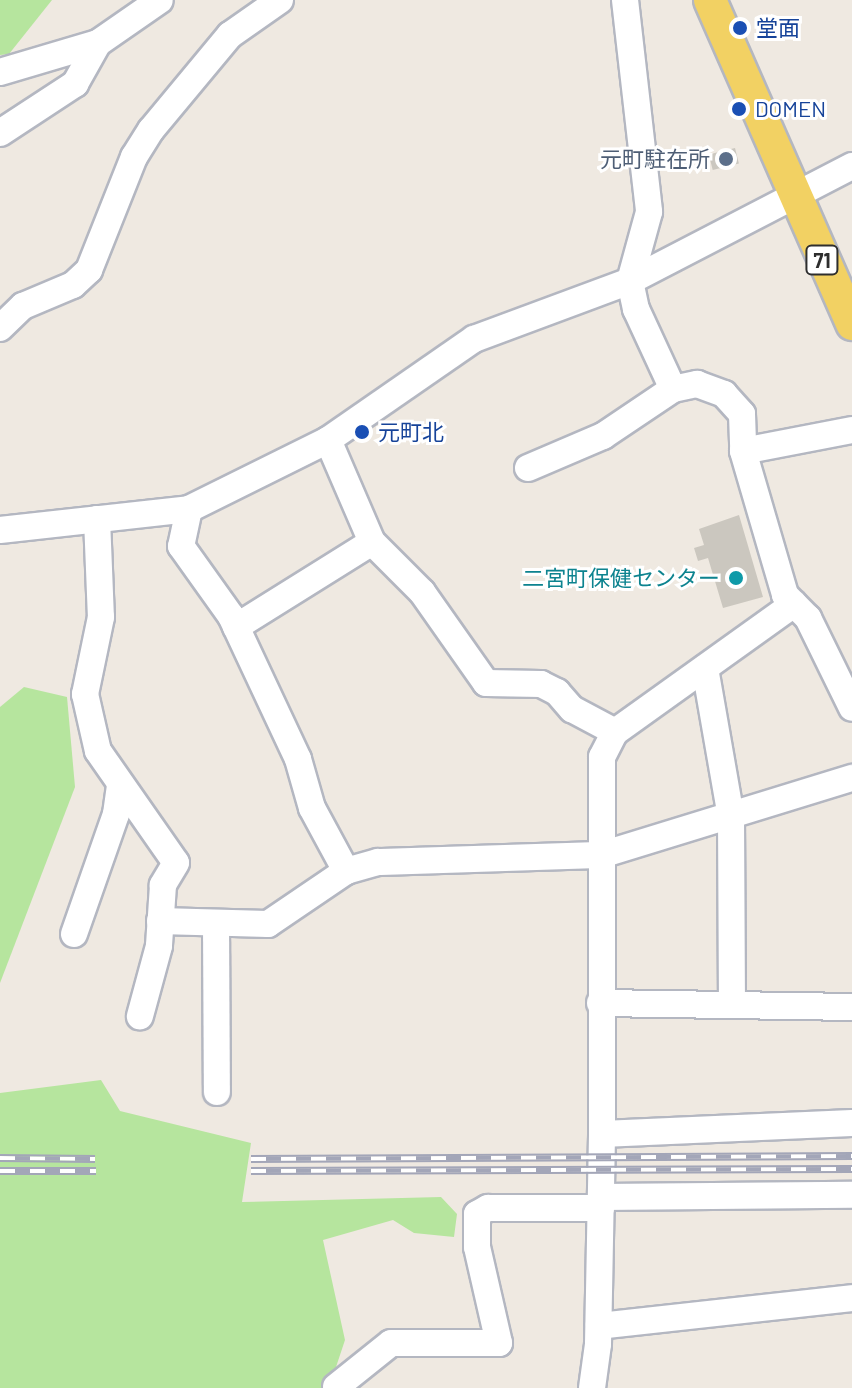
<!DOCTYPE html>
<meta charset="utf-8">
<style>
body{margin:0}
#map{position:relative;width:852px;height:1388px;overflow:hidden;background:#efe9e1;font-family:Barlow,"Noto Sans JP",sans-serif}
div>[style]{position:absolute}
.green>*{inset:0;background:#b6e59e}
.building>*{inset:0;background:#cbc7bf;transform-origin:0 0}
.roads{filter:drop-shadow(2px 0 #b4b7c1) drop-shadow(-2px 0 #b4b7c1) drop-shadow(0 2px #b4b7c1) drop-shadow(0 -2px #b4b7c1)}
.minor>*{height:26px;margin:-13px;padding:0 13px;transform-origin:13px;border-radius:13px;background:#fff}
.major>*{height:32px;margin:-16px;padding:0 16px;transform-origin:16px;border-radius:16px;background:#f2d163}
.rail>*{height:8px;margin-top:-4px;transform-origin:0;background:repeating-linear-gradient(90deg,#fff 0 15px,#a3a6b8 0 30px);box-sizing:border-box;border-block:2px solid #a3a6b8}
.dots>*{width:22px;height:22px;translate:-50% -50%;box-sizing:border-box;border:4px solid #fff;border-radius:50%}
span{translate:-50% -50%;white-space:nowrap;text-align:center;line-height:1.15;-webkit-text-stroke:6px #fff;paint-order:stroke}
.shield-label span{padding:2px 6px;background:#fff;border:2px solid;border-radius:6px;-webkit-text-stroke-width:0}
.shield-label{font-size:20px;color:#2e2e2e;font-weight:700}
.transit-label{font-size:22px;color:#164399}
.left{translate:0 -50%;text-align:left}
.service-label{font-size:22px;color:#4e5e75}
.right{translate:-100% -50%;text-align:right}
.culture-label{font-size:22px;color:#0d838f}
</style>
<div id="map">
<div class="green">
<div style="clip-path:polygon(0 0,52px 0,9px 54px,0 55px)"></div>
<div style="clip-path:polygon(24px 687px,67px 697px,75px 787px,0 983px,0 707px)"></div>
<div style="clip-path:polygon(101px 1080px,120px 1111px,251px 1143px,242px 1202px,441px 1197px,457px 1214px,454px 1237px,414px 1233px,393px 1220px,323px 1240px,345px 1340px,329px 1388px,0 1388px,0 1093px)"></div>
</div>
<div class="building">
<div style="left:735px;top:148px;width:16px;height:27px;rotate:76deg"></div>
<div style="clip-path:polygon(739px 515px,763px 597px,723px 608px,708px 558px,698px 561px,694px 548px,704px 545px,699px 529px)"></div>
</div>
<div class="roads">
<div class="minor">
<div style="left:625px;top:0;width:213px;rotate:83.5deg"></div>
<div style="left:649px;top:212px;width:72px;rotate:105.4deg"></div>
<div style="left:630px;top:281px;width:29px;rotate:78deg"></div>
<div style="left:636px;top:309px;width:88px;rotate:65.2deg"></div>
<div style="left:673px;top:389px;width:25px;rotate:-12deg"></div>
<div style="left:697px;top:384px;width:29px;rotate:20deg"></div>
<div style="left:724px;top:394px;width:27px;rotate:48deg"></div>
<div style="left:742px;top:414px;width:37px;rotate:88deg"></div>
<div style="left:0;top:72px;width:102px;rotate:-16.5deg"></div>
<div style="left:98px;top:43px;width:75px;rotate:-34.7deg"></div>
<div style="left:0;top:133px;width:90px;rotate:-33.2deg"></div>
<div style="left:75px;top:84px;width:47px;rotate:-60.7deg"></div>
<div style="left:0;top:328px;width:32px;rotate:-44deg"></div>
<div style="left:23px;top:306px;width:54px;rotate:-22.8deg"></div>
<div style="left:73px;top:285px;width:22px;rotate:-43deg"></div>
<div style="left:89px;top:270px;width:122px;rotate:-68.3deg"></div>
<div style="left:134px;top:157px;width:32px;rotate:-58deg"></div>
<div style="left:151px;top:130px;width:124px;rotate:-50.3deg"></div>
<div style="left:230px;top:35px;width:61px;rotate:-35deg"></div>
<div style="left:852px;top:430px;width:111px;rotate:169.1deg"></div>
<div style="left:743px;top:451px;width:150px;rotate:73.7deg"></div>
<div style="left:785px;top:595px;width:33px;rotate:45deg"></div>
<div style="left:808px;top:618px;width:100px;rotate:63.9deg"></div>
<div style="left:328px;top:440px;width:111px;rotate:66.7deg"></div>
<div style="left:372px;top:542px;width:71px;rotate:45deg"></div>
<div style="left:422px;top:592px;width:111px;rotate:54.9deg"></div>
<div style="left:486px;top:683px;width:55px;rotate:1deg"></div>
<div style="left:541px;top:684px;width:18px;rotate:27deg"></div>
<div style="left:557px;top:692px;width:23px;rotate:49deg"></div>
<div style="left:572px;top:709px;width:49px;rotate:28.1deg"></div>
<div style="left:528px;top:468px;width:82px;rotate:-23.1deg"></div>
<div style="left:603px;top:436px;width:84px;rotate:-33.9deg"></div>
<div style="left:189px;top:509px;width:38px;rotate:102deg"></div>
<div style="left:181px;top:546px;width:86px;rotate:54.5deg"></div>
<div style="left:231px;top:616px;width:158px;rotate:64.9deg"></div>
<div style="left:298px;top:759px;width:51px;rotate:74.1deg"></div>
<div style="left:312px;top:808px;width:72px;rotate:61.6deg"></div>
<div style="left:346px;top:871px;width:33px;rotate:-16deg"></div>
<div style="left:378px;top:862px;width:223px;rotate:-1.8deg"></div>
<div style="left:601px;top:855px;width:263px;rotate:-17.1deg"></div>
<div style="left:97px;top:519px;width:98px;rotate:87.7deg"></div>
<div style="left:101px;top:617px;width:79px;rotate:101.7deg"></div>
<div style="left:85px;top:694px;width:58px;rotate:77.2deg"></div>
<div style="left:98px;top:751px;width:136px;rotate:55.1deg"></div>
<div style="left:176px;top:863px;width:26px;rotate:121deg"></div>
<div style="left:163px;top:885px;width:61px;rotate:93.8deg"></div>
<div style="left:159px;top:946px;width:73px;rotate:105.2deg"></div>
<div style="left:0;top:530px;width:190px;rotate:-6.3deg"></div>
<div style="left:189px;top:509px;width:155px;rotate:-26.4deg"></div>
<div style="left:328px;top:440px;width:178px;rotate:-34.7deg"></div>
<div style="left:474px;top:339px;width:166px;rotate:-20.4deg"></div>
<div style="left:630px;top:281px;width:250px;rotate:-27.4deg"></div>
<div style="left:236px;top:627px;width:160px;rotate:-32deg"></div>
<div style="left:705px;top:668px;width:151px;rotate:80.1deg"></div>
<div style="left:731px;top:817px;width:188px;rotate:89.7deg"></div>
<div style="left:160px;top:921px;width:108px;rotate:1.6deg"></div>
<div style="left:268px;top:924px;width:94px;rotate:-34.2deg"></div>
<div style="left:216px;top:923px;width:169px;rotate:89.7deg"></div>
<div style="left:74px;top:934px;width:127px;rotate:-70.7deg"></div>
<div style="left:116px;top:814px;width:28px;rotate:-82deg"></div>
<div style="left:600px;top:1003px;width:252px;rotate:0.9deg"></div>
<div style="left:602px;top:1134px;width:250px;rotate:-2.5deg"></div>
<div style="left:601px;top:1197px;width:251px;rotate:-0.5deg"></div>
<div style="left:599px;top:1326px;width:255px;rotate:-6.3deg"></div>
<div style="left:336px;top:1387px;width:70px;rotate:-38.7deg"></div>
<div style="left:391px;top:1343px;width:108px"></div>
<div style="left:499px;top:1343px;width:98px;rotate:-102.9deg"></div>
<div style="left:477px;top:1247px;width:33px;rotate:-90deg"></div>
<div style="left:477px;top:1214px;width:13px;rotate:-29deg"></div>
<div style="left:488px;top:1208px;width:113px"></div>
<div style="left:592px;top:1388px;width:44px;rotate:-82.2deg"></div>
<div style="left:598px;top:1344px;width:210px;rotate:-88.9deg"></div>
<div style="left:602px;top:1134px;width:377px;rotate:-90deg"></div>
<div style="left:602px;top:757px;width:28px;rotate:-63deg"></div>
<div style="left:615px;top:732px;width:220px;rotate:-35.6deg"></div>
</div>
<div class="major">
<div style="left:710px;top:0;width:354px;rotate:66.3deg"></div>
</div>
</div>
<div class="rail">
<div style="left:0;top:1158px;width:95px;rotate:0.6deg"></div>
<div style="left:251px;top:1159px;width:601px;rotate:-0.29deg"></div>
<div style="left:0;top:1171px;width:96px"></div>
<div style="left:251px;top:1171px;width:601px;rotate:-0.19deg"></div>
</div>
<div class="dots">
<div style="left:740px;top:28px;background:#1a4fb4"></div>
<div style="left:739px;top:109px;background:#1a4fb4"></div>
<div style="left:726px;top:159px;background:#5c6f8a"></div>
<div style="left:362px;top:432px;background:#1a4fb4"></div>
<div style="left:736px;top:578px;background:#0f9aa8"></div>
</div>
<div class="shield-label">
<span style="left:822px;top:260px">71</span>
</div>
<div class="transit-label">
<span class="left" style="left:756px;top:28px">堂面</span>
<span class="left" style="left:755px;top:109px">DOMEN</span>
<span class="left" style="left:378px;top:432px">元町北</span>
</div>
<div class="service-label">
<span class="right" style="left:710px;top:159px">元町駐在所</span>
</div>
<div class="culture-label">
<span class="right" style="left:720px;top:578px">二宮町保健センター</span>
</div>
</div>
